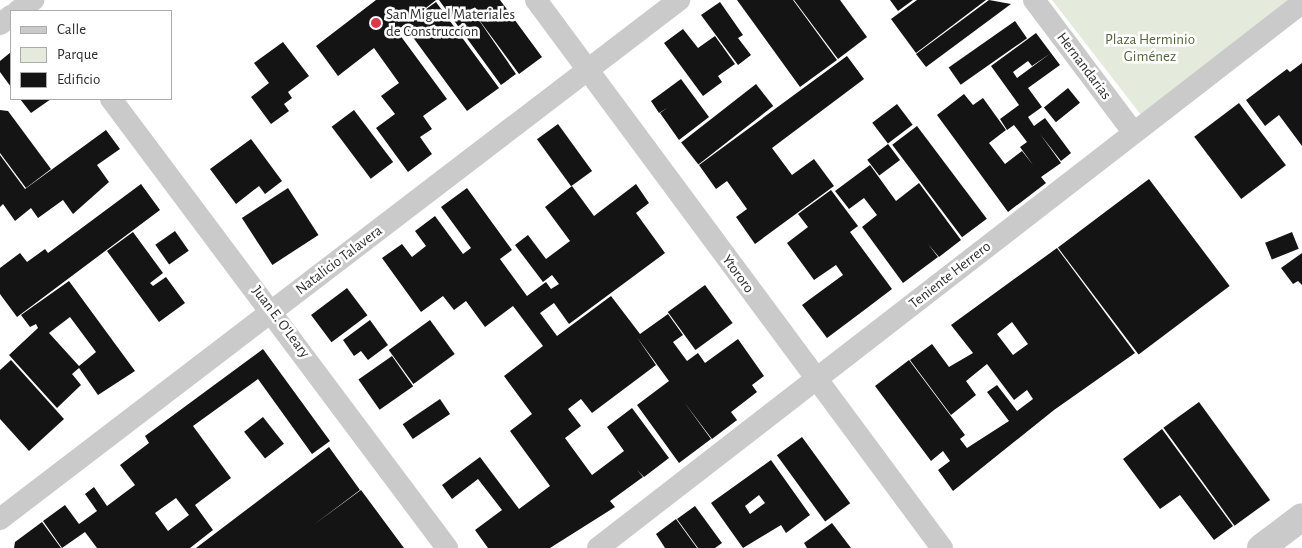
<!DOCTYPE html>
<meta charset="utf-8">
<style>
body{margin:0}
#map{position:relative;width:1302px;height:548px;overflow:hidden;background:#fff;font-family:"Alegreya Sans",sans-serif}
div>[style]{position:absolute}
.green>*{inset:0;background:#e4eadc}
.building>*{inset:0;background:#141414;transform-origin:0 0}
.minor>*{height:22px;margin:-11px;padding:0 11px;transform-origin:11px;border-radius:11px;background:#cacaca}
.tertiary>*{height:28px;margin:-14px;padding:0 14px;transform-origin:14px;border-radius:14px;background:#cacaca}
.dots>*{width:14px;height:14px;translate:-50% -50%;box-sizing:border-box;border:2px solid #fff;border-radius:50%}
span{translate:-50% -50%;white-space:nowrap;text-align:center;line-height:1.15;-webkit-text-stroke:5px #fff;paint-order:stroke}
.poi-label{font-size:15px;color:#2d2d2d}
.left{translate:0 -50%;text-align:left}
.park-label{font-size:15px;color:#53663d}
.street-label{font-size:15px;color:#2d2d2d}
.legend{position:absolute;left:10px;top:10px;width:162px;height:90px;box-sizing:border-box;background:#fff;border:1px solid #ababab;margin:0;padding:6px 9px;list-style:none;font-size:15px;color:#2d2d2d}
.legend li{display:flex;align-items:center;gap:10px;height:25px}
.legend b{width:25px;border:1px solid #ababab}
</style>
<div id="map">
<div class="green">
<div style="clip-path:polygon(1052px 0,1290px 0,1141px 115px)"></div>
</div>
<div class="building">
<div style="clip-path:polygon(376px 0,436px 0,408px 22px,436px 2px,499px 88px,467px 111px,404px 25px,389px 37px,397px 31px,447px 99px,423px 116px,432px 129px,420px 137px,432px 154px,408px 172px,376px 128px,395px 114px,381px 96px,399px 83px,374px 48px,338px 76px,316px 46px)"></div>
<div style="clip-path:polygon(439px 0,500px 0,542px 57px,519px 74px,474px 13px,516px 74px,501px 85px,458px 26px,465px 21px,458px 26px)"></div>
<div style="clip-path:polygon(737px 0,793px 0,837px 60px,800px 87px)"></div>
<div style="clip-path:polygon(794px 0,840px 0,867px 37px,838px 59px)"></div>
<div style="clip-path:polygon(890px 0,913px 0,898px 11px)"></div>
<div style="clip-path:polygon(917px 0,986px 0,916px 53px,891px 19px)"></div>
<div style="clip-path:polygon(989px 0,1011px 4px,926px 67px,916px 54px)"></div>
<div style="clip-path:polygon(720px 2px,743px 35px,738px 38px,751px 55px,738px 65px,701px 15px)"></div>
<div style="left:1015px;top:21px;width:21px;height:81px;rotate:55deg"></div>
<div style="clip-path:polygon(683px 29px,698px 48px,715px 36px,735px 64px,718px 76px,722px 82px,703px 96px,664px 43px)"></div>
<div style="clip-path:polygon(1036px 33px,1051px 53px,1032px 66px,1028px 61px,1013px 72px,1017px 78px,1051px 53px,1060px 65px,1028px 88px,1042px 107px,1028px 117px,1034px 126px,1045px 118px,1071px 153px,1061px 161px,1040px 134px,1061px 163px,1041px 177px,1046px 183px,1008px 212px,937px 115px,964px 94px,973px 105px,983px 98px,1006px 130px,989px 143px,1005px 164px,1022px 151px,1033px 165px,1020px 147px,1027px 142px,1014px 125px,1007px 130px,1000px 119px,1019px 105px,991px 66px)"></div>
<div style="clip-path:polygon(283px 42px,309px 76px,288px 92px,292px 98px,284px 104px,289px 111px,271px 124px,251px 97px,269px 83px,254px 63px)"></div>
<div style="clip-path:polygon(11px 52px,11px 87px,0 72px,0 61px)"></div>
<div style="clip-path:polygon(847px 56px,864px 79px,772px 148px,792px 175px,814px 159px,834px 186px,755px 244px,736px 217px,747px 209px,727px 181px,716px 189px,699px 165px)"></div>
<div style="clip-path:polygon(1302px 63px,1302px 146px,1279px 115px,1265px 126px,1246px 100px,1287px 69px,1290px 72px)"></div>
<div style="clip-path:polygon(681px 79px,709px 117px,679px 140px,660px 113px,667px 108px,659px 113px,651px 101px)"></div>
<div style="left:756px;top:84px;width:28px;height:95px;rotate:52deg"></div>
<div style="left:1068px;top:88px;width:19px;height:31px;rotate:51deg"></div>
<div style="clip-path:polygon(20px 99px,51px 99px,31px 113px)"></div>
<div style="left:1239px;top:103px;width:78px;height:56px;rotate:53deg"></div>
<div style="left:897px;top:104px;width:26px;height:31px;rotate:53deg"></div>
<div style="clip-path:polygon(0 110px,8px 111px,51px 169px,26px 188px,0 153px)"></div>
<div style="left:354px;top:110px;width:65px;height:28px;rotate:53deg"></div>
<div style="left:558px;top:124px;width:58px;height:26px;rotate:54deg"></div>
<div style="left:917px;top:126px;width:116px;height:31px;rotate:53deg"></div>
<div style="clip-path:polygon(106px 130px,120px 149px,97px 165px,109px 182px,73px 214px,63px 200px,38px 218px,31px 208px,15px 221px,3px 204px,0 207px,0 155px,25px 189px)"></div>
<div style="clip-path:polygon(251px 139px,282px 181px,265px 194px,259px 186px,236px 204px,210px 169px)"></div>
<div style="left:888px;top:144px;width:20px;height:26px;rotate:53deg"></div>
<div style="clip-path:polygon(870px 165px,896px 201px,919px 183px,961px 240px,939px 257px,928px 244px,938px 257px,903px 283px,862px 227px,877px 215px,864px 198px,849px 209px,835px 191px)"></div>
<div style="left:1149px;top:179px;width:134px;height:114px;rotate:53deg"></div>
<div style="clip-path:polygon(141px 184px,160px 210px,17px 317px,0 294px,0 268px,20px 253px,27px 262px,45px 249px,48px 253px)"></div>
<div style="clip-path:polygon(636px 184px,649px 203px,636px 213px,665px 253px,569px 324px,554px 303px,540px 313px,557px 336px,611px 296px,640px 334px,668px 314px,683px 335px,673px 342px,687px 361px,698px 353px,705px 363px,738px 339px,764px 376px,752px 385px,757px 392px,731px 412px,737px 420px,712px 439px,684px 402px,711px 439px,679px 463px,637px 405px,669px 381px,636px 336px,656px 365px,592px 413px,581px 399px,568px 409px,581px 426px,565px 438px,592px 475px,624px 451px,607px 427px,632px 408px,669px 458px,644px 477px,637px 470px,643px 477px,610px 501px,615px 507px,550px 548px,488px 548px,475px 530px,502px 510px,478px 479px,452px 499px,442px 485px,480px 457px,519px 509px,550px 486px,510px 431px,532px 414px,504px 376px,543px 346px,513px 306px,485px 327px,466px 301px,454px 310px,443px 296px,421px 312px,382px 258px,402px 244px,412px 257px,426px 246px,415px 231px,435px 216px,463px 254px,471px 248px,441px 207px,467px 188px,512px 250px,500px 259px,527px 296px,546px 282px,551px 289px,559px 284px,552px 275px,543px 282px,515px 245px,528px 235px,546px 259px,570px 241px,545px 207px,572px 186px,594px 216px)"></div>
<div style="left:288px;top:188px;width:56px;height:55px;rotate:57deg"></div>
<div style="clip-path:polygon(831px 190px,858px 226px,850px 232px,892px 289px,867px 308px,858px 296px,867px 308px,827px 338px,802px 305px,843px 275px,836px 265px,814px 280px,787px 243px,808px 227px,798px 214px)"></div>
<div style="left:175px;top:231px;width:24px;height:24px;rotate:55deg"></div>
<div style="clip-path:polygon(133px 232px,163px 273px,150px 283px,153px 286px,166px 277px,185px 303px,159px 322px,107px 251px)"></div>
<div style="left:1292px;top:232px;width:18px;height:29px;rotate:68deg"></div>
<div style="clip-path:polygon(evenodd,1057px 248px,1135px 353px,1054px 410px,953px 491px,938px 470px,950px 461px,943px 451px,931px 461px,875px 386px,909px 360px,965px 435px,960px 439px,967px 448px,1009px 421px,987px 392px,997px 385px,1017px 411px,1033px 399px,1027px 390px,1014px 400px,987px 364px,966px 381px,976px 395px,951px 415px,910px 360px,932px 344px,949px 367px,973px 353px,951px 325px,1057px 248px,1012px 322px,1028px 344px,1013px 355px,997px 334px,1012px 322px)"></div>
<div style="clip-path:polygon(1302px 253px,1302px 285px,1298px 281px,1293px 284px,1281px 268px)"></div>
<div style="clip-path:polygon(evenodd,69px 281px,135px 371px,98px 395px,79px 368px,72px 374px,81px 385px,57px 408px,9px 355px,38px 328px,36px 324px,30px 327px,21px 315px,69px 281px,70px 317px,96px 352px,79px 366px,49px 333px,70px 317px)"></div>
<div style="left:705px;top:285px;width:47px;height:46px;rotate:54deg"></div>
<div style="left:347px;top:288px;width:34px;height:45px;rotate:53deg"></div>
<div style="clip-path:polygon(370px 320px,388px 345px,368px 360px,361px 351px,354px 356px,343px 340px)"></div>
<div style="left:430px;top:320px;width:42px;height:51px;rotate:54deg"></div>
<div style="clip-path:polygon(evenodd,263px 349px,330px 441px,312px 454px,258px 379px,193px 426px,231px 478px,195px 505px,213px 530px,190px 548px,97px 548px,85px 532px,62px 548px,43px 521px,65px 505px,79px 524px,97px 511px,85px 494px,94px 487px,107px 506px,135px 485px,120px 465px,149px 443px,145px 436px,263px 349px,176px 498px,189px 515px,168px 531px,155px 513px,176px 498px)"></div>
<div style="left:392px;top:356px;width:37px;height:41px;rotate:55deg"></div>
<div style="clip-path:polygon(11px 360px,64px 419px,29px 451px,0 419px,0 370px)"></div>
<div style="left:440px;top:399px;width:18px;height:45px;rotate:56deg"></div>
<div style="left:1199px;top:402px;width:121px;height:44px;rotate:54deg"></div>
<div style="left:263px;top:417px;width:34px;height:24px;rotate:52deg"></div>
<div style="clip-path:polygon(1162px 429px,1233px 526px,1214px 540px,1180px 495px,1160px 509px,1123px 459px)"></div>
<div style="left:802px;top:437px;width:82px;height:31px;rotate:54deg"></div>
<div style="clip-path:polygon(329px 447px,360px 490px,312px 526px,361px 490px,404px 548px,196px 548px)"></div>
<div style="clip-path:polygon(evenodd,771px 460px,810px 515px,786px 533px,781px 525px,743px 548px,711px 503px,771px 460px,759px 495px,765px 503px,750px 514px,745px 506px,759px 495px)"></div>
<div style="clip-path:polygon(695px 506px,722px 543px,715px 548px,698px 548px,677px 519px)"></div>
<div style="clip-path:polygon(676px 519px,697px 548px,665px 548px,656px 534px)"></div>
<div style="clip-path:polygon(42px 522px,61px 548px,14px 548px,15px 542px)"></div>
<div style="clip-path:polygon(832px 523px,851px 548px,807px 548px,804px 543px)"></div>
</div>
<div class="minor">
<div style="left:536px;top:0;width:682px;rotate:53.47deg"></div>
<div style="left:1034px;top:0;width:166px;rotate:53.1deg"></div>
<div style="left:18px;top:11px;width:19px;rotate:-36deg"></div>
<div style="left:0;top:24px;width:14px;rotate:-36deg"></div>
<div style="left:111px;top:99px;width:561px;rotate:53.19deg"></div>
<div style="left:0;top:519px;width:855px;rotate:-37.39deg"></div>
<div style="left:598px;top:548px;width:890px;rotate:-37.75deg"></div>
</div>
<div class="tertiary">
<div style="left:1261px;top:548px;width:51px;rotate:-37.1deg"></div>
</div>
<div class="dots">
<div style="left:376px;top:23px;background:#db384c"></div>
</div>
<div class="poi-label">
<span class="left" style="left:386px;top:23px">San Miguel Materiales<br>de Construccíon</span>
</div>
<div class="park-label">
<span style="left:1150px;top:48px">Plaza Herminio<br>Giménez</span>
</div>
<div class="street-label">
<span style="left:1084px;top:66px;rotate:53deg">Hernandarias</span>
<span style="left:339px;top:260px;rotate:-37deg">Natalicio Talavera</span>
<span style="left:738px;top:274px;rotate:54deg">Ytororo</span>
<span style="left:950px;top:275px;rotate:-38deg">Teniente Herrero</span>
<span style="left:281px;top:322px;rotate:53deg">Juan E. O'Leary</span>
</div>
<ul class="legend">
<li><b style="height:6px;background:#cacaca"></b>Calle</li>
<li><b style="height:14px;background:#e4eadc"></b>Parque</li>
<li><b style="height:14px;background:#141414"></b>Edificio</li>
</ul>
</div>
